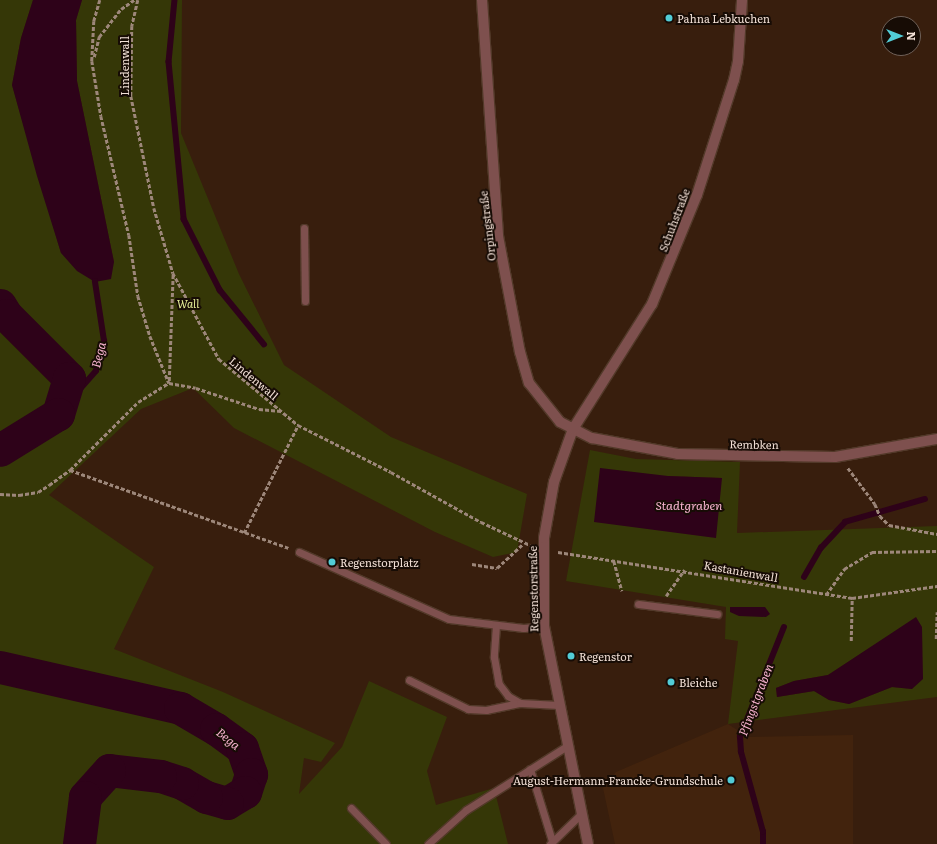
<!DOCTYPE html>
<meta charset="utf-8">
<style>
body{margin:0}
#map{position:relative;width:937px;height:844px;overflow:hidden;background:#381e0d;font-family:Literata,serif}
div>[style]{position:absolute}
.built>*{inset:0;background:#42230d}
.green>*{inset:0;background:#353707}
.water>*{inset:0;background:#2e0219}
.stream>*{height:5.5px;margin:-2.75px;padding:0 2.75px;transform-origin:2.75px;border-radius:2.75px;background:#2e0219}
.river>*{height:33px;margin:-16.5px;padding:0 16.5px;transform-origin:16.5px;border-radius:16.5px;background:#2e0219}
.path>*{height:2.5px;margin-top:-1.25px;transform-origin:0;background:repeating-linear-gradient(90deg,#9d877a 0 4px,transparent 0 6px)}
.roads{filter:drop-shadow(1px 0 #523929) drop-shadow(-1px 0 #523929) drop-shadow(0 1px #523929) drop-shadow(0 -1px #523929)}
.lane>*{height:7px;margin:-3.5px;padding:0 3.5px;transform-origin:3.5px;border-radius:3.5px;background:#7e504e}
.street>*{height:10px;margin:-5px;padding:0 5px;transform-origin:5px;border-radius:5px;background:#7e504e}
.dots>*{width:11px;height:11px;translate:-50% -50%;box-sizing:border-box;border:2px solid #170c05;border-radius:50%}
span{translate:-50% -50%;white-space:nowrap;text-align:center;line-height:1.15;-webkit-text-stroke:4px #170c05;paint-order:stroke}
.poi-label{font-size:11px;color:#f2e0d6}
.left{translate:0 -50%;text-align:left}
.right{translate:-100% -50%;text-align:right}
.street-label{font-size:11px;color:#f2e0d6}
.park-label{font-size:11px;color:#e3eb96;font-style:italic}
.water-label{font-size:12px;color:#f8b4d0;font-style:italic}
.north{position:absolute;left:881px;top:16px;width:40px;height:40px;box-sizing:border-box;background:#170c05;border:1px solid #6f6159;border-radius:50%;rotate:90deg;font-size:11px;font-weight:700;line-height:16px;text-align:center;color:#f2e0d6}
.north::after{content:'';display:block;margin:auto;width:14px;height:18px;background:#52ccd6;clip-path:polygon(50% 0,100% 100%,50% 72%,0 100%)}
</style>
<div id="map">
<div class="built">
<div style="clip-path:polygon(728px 724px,748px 737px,853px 735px,853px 844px,615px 844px,603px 788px,616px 772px)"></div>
</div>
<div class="green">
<div style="clip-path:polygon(0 0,33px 0,21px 38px,12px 85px,61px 253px,114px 262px,77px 81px,76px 20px,82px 0,182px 0,181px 133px,239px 274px,284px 365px,391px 437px,527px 494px,517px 552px,493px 557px,435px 532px,234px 428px,193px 388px,141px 409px,49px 495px,154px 567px,114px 649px,223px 692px,335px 743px,321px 762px,304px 758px,299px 794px,342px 747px,369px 681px,447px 717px,427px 771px,436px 805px,494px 788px,508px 844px,0 844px)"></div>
<div style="clip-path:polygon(evenodd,590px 450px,636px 459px,740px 462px,737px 533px,937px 526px,937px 697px,728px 724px,738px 641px,725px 639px,726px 607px,566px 581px,590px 450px,668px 476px,722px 478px,594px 522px,668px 476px,590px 450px,916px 618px,912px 689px,892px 687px,849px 704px,829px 700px,814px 691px,777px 697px,776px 688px,794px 681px,828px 675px,916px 618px)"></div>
</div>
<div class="water">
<div style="clip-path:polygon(33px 0,82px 0,76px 20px,77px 81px,114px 262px,111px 279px,95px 282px,77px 271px,61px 253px,37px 176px,12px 85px,21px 38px)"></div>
<div style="clip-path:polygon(600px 468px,668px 476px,722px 478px,716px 538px,594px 522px)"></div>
<div style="clip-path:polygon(730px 607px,765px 607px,770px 614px,766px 617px,739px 616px,730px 612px)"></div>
<div style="clip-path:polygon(916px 617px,922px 627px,923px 679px,912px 689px,892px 687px,849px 704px,829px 700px,814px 691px,777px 697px,776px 688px,794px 681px,828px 675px)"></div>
</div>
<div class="stream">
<div style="left:175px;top:0;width:62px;rotate:95.5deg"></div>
<div style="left:169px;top:62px;width:158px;rotate:84.5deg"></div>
<div style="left:184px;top:219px;width:80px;rotate:63.1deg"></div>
<div style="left:220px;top:290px;width:70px;rotate:50.8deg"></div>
<div style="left:58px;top:414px;width:57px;rotate:-48.5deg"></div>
<div style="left:96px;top:371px;width:31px;rotate:-75deg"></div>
<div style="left:104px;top:341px;width:60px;rotate:-98.7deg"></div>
<div style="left:804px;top:577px;width:34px;rotate:-60deg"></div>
<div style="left:821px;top:548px;width:35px;rotate:-47deg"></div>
<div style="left:845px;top:522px;width:83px;rotate:-16deg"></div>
<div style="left:763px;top:844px;width:12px;rotate:-90deg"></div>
<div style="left:763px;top:832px;width:83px;rotate:-105.4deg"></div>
<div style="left:741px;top:752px;width:15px;rotate:-94deg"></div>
<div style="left:740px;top:737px;width:118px;rotate:-68.2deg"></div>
</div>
<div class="river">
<div style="left:0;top:305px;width:12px;rotate:59deg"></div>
<div style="left:6px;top:315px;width:89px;rotate:45deg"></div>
<div style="left:69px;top:378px;width:38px;rotate:107deg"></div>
<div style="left:58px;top:414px;width:68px;rotate:148.2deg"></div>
<div style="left:0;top:667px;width:185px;rotate:12.8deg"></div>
<div style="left:180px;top:708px;width:42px;rotate:30.3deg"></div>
<div style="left:216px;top:729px;width:32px;rotate:36deg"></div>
<div style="left:242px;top:748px;width:28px;rotate:71deg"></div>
<div style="left:251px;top:774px;width:19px;rotate:108deg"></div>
<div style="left:245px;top:792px;width:21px;rotate:149deg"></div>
<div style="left:227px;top:803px;width:22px;rotate:-164deg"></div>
<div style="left:206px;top:797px;width:28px;rotate:-150deg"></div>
<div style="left:182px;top:783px;width:23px;rotate:-162deg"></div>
<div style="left:160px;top:776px;width:51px;rotate:-173.3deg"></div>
<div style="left:109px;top:770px;width:36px;rotate:132deg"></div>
<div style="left:85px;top:797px;width:47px;rotate:97.3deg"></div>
</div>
<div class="path">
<div style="left:100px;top:0;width:22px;rotate:106deg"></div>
<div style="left:94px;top:21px;width:40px;rotate:92.9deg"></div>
<div style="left:92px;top:61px;width:56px;rotate:80.7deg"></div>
<div style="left:101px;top:116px;width:122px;rotate:76.8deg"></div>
<div style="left:129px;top:235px;width:62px;rotate:81.6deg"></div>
<div style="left:138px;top:296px;width:42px;rotate:73.3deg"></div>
<div style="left:150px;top:336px;width:51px;rotate:68deg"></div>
<div style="left:138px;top:0;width:27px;rotate:103deg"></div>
<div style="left:132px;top:26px;width:70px;rotate:90.8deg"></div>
<div style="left:131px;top:96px;width:114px;rotate:78.4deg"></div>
<div style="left:154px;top:208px;width:68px;rotate:73.7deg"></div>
<div style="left:173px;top:273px;width:98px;rotate:61.9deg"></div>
<div style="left:219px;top:359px;width:103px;rotate:39.9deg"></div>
<div style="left:298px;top:425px;width:104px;rotate:26.8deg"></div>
<div style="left:391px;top:472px;width:103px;rotate:29.1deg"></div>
<div style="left:481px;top:522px;width:54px;rotate:25.1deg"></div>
<div style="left:94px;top:57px;width:21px;rotate:-76deg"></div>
<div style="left:99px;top:37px;width:36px;rotate:-52deg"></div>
<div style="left:121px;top:9px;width:16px;rotate:-35deg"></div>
<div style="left:169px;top:381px;width:107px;rotate:-87.9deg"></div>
<div style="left:848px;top:468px;width:45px;rotate:53.1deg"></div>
<div style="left:875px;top:504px;width:13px;rotate:67deg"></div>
<div style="left:880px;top:516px;width:13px;rotate:45deg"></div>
<div style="left:889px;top:525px;width:49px;rotate:10.6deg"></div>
<div style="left:70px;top:470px;width:232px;rotate:19.6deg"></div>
<div style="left:0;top:494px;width:19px;rotate:3deg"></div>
<div style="left:19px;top:495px;width:19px;rotate:-9deg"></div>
<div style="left:38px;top:492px;width:13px;rotate:-32deg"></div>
<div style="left:49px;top:485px;width:26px;rotate:-36deg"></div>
<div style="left:70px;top:470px;width:96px;rotate:-45deg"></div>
<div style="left:138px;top:402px;width:36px;rotate:-32deg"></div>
<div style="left:169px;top:383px;width:27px;rotate:10deg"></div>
<div style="left:196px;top:388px;width:66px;rotate:18.4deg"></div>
<div style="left:259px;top:409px;width:22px;rotate:5deg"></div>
<div style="left:244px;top:533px;width:121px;rotate:-63.4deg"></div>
<div style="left:558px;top:552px;width:298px;rotate:8.9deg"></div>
<div style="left:852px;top:598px;width:86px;rotate:-8deg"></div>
<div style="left:614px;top:561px;width:31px;rotate:75deg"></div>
<div style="left:472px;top:564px;width:25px;rotate:9deg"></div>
<div style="left:497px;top:568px;width:35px;rotate:-43deg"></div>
<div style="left:826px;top:595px;width:32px;rotate:-55deg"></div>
<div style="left:844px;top:569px;width:33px;rotate:-31deg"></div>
<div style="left:872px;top:552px;width:65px;rotate:-0.9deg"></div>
<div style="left:666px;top:596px;width:32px;rotate:-55deg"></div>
<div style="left:936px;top:639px;width:27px;rotate:-88deg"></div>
<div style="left:851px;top:641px;width:43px;rotate:-88.7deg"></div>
</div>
<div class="roads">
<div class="lane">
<div style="left:304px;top:228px;width:73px;rotate:89.2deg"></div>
<div style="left:299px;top:552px;width:164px;rotate:24.1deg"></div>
<div style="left:449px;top:619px;width:75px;rotate:6.9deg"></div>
<div style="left:523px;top:628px;width:21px;rotate:-5deg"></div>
<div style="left:638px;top:604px;width:80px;rotate:7.2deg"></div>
<div style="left:496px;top:625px;width:32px;rotate:94deg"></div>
<div style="left:494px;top:657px;width:27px;rotate:80deg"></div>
<div style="left:499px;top:684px;width:15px;rotate:53deg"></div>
<div style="left:508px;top:696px;width:14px;rotate:30deg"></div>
<div style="left:409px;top:680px;width:66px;rotate:26.2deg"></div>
<div style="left:468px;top:709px;width:18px;rotate:3deg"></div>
<div style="left:486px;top:710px;width:35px;rotate:-12deg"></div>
<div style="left:520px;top:703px;width:39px;rotate:3deg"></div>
<div style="left:530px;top:769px;width:75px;rotate:73deg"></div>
<div style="left:351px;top:808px;width:50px;rotate:45.8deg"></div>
<div style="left:428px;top:844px;width:51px;rotate:-41.8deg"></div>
<div style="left:466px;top:810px;width:120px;rotate:-32.4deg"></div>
<div style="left:550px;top:844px;width:43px;rotate:-44.1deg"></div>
</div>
<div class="street">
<div style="left:482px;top:0;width:237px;rotate:86.1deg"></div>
<div style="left:498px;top:236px;width:118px;rotate:79.3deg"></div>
<div style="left:520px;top:352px;width:32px;rotate:74deg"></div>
<div style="left:529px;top:383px;width:50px;rotate:51.5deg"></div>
<div style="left:560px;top:422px;width:36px;rotate:27deg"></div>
<div style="left:592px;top:438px;width:87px;rotate:10.5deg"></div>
<div style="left:678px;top:454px;width:157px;rotate:1.1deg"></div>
<div style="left:835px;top:457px;width:104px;rotate:-10deg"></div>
<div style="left:588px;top:844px;width:222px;rotate:-101.4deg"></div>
<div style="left:544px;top:626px;width:88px;rotate:-90deg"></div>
<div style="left:544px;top:538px;width:57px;rotate:-79.9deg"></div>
<div style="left:554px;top:482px;width:56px;rotate:-70.3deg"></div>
<div style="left:573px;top:429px;width:148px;rotate:-57.7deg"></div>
<div style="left:652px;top:304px;width:118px;rotate:-67.6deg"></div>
<div style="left:697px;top:195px;width:121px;rotate:-72.2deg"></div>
<div style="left:734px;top:80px;width:19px;rotate:-78deg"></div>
<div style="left:738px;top:61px;width:61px;rotate:-86.2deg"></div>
</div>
</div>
<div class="dots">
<div style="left:669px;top:18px;background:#52ccd6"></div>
<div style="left:332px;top:562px;background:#52ccd6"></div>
<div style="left:571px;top:656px;background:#52ccd6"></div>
<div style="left:671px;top:682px;background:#52ccd6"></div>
<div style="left:731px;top:780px;background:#52ccd6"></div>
</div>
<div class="poi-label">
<span class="left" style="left:677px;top:18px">Pahna Lebkuchen</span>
<span class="left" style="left:340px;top:562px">Regenstorplatz</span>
<span class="left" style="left:579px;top:656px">Regenstor</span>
<span class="left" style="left:679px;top:682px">Bleiche</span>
<span class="right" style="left:723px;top:780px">August-Hermann-Francke-Grundschule</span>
</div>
<div class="street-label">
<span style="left:124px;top:66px;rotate:-90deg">Lindenwall</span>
<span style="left:674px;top:220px;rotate:-69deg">Schuhstraße</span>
<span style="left:487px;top:226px;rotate:-97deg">Orpingstraße</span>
<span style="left:254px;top:378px;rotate:40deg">Lindenwall</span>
<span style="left:754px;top:444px;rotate:1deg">Rembken</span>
<span style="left:741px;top:571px;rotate:10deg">Kastanienwall</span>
<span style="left:533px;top:589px;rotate:-91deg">Regenstorstraße</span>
</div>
<div class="park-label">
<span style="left:188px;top:303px">Wall</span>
</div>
<div class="water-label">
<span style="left:99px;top:355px;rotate:-76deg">Bega</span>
<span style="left:689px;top:506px">Stadtgraben</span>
<span style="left:756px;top:700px;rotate:-69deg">Pfingstgraben</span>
<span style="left:228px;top:739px;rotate:39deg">Bega</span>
</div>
<div class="north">N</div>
</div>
